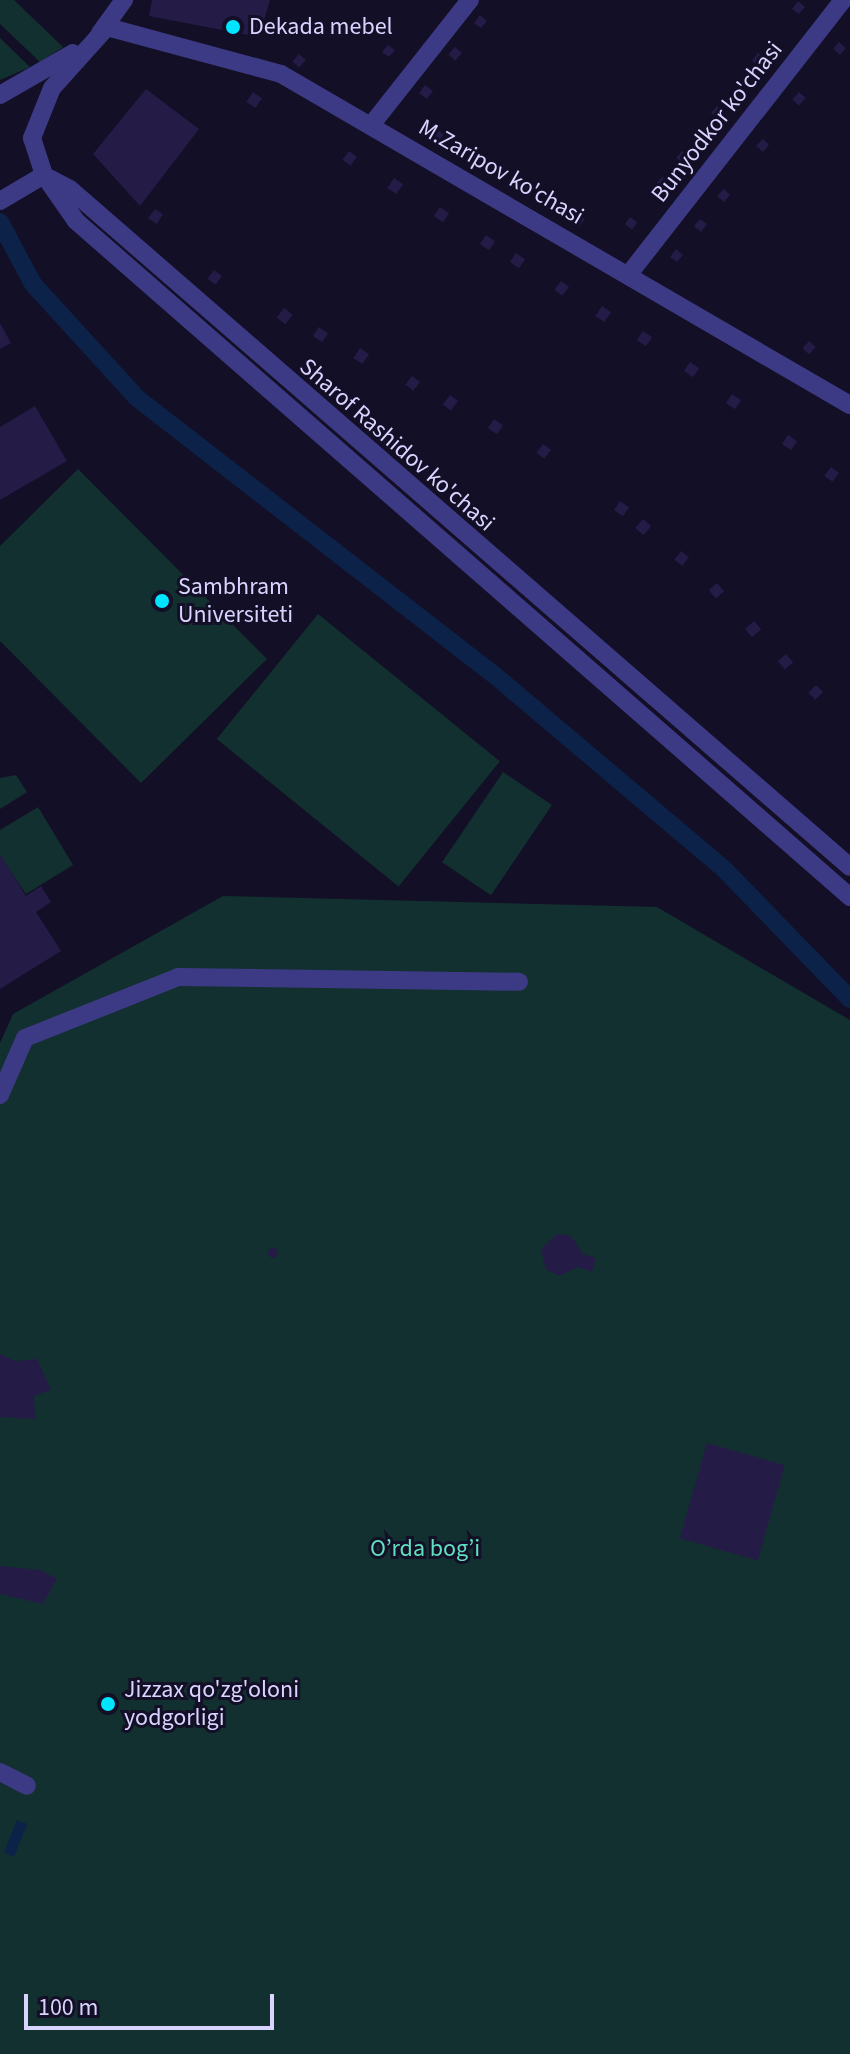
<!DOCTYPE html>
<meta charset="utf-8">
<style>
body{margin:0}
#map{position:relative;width:850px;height:2054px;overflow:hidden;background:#130f26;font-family:"Source Sans 3",sans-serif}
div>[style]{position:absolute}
.green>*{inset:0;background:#12302f;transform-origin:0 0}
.water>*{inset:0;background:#0c2248;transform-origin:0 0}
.canal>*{height:18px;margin:-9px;padding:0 9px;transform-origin:9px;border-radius:9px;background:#0c2248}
.building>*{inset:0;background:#241b47;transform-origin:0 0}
.round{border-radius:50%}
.minor>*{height:18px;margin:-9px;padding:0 9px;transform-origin:9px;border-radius:9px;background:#3d3a85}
.dots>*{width:22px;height:22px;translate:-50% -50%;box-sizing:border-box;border:4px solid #130f26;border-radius:50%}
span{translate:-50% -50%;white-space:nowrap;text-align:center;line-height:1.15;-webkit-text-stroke:6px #130f26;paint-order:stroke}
.poi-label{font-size:24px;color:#d9d4ff}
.left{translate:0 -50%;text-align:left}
.street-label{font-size:24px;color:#d9d4ff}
.park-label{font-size:24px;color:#5fe0c0}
.scale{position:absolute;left:24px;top:1994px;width:250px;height:36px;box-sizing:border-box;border:4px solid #d9d4ff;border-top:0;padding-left:10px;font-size:24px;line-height:28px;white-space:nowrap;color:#d9d4ff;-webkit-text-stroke:6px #130f26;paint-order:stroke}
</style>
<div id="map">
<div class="green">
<div style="clip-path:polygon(0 0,14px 0,63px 47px,40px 62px,0 24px)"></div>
<div style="clip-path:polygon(0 38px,30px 67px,0 80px)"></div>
<div style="clip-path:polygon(78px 469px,267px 659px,141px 783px,0 641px,0 546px)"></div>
<div style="left:318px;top:614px;width:234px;height:161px;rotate:39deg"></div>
<div style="left:503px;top:772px;width:59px;height:109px;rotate:34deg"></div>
<div style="clip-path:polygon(16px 775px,27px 792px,0 809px,0 778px)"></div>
<div style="clip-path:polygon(38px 807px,73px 865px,26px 894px,0 856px,0 830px)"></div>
<div style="clip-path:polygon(223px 896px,657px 907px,850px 1020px,850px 2054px,0 2054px,0 1043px,13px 1014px)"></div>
</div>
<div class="water">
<div style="left:17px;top:1820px;width:11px;height:35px;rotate:22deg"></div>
</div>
<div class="canal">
<div style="left:0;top:222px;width:70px;rotate:62deg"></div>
<div style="left:33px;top:284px;width:154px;rotate:47.6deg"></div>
<div style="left:137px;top:398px;width:449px;rotate:37.8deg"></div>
<div style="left:492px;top:673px;width:304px;rotate:40.2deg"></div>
<div style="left:724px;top:869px;width:181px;rotate:45.9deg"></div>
</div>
<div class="building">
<div style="clip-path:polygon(152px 0,270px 0,259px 37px,149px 16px)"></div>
<div style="clip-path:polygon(798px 1px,805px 7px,799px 14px,792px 9px)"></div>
<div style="clip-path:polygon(480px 15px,487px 21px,481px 28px,474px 23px)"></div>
<div style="left:839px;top:42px;width:9px;height:9px;rotate:41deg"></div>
<div style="clip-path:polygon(388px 45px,395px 50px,389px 57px,382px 52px)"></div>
<div style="left:455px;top:47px;width:9px;height:10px;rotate:41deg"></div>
<div style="left:758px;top:53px;width:9px;height:10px;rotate:36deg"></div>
<div style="left:299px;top:54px;width:9px;height:10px;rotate:41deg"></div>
<div style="left:425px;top:85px;width:10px;height:10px;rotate:37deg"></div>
<div style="clip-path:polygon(146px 89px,199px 129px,140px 206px,93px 154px)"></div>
<div style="left:253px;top:92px;width:11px;height:12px;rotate:34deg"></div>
<div style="left:799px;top:92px;width:9px;height:10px;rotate:41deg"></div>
<div style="clip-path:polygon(717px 106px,724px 111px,718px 119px,711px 113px)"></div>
<div style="clip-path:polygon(436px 129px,444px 134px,438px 142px,430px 137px)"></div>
<div style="clip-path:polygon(763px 139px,769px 145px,763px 152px,756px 146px)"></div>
<div style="left:349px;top:151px;width:10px;height:11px;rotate:37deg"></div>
<div style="clip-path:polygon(682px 151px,689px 156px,683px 164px,676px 158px)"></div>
<div style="left:483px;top:156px;width:9px;height:10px;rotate:41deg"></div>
<div style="clip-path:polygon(662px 177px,669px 182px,663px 190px,656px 184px)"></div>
<div style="left:394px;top:178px;width:11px;height:12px;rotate:34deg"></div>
<div style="clip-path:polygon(527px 183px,534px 189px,529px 196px,521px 191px)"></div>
<div style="clip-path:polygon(724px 189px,730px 195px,724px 202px,717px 196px)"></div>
<div style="left:440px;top:207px;width:11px;height:11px;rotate:34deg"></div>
<div style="clip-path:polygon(155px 209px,163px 214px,157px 224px,148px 218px)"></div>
<div style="clip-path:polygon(578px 213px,585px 219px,579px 226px,572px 221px)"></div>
<div style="left:630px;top:217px;width:9px;height:9px;rotate:36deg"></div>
<div style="clip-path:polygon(700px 219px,707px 224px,701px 232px,694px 226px)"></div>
<div style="left:486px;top:235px;width:11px;height:11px;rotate:34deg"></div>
<div style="clip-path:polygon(676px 249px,683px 255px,677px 262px,670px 257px)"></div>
<div style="left:516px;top:253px;width:11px;height:11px;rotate:34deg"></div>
<div style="left:214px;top:270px;width:10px;height:11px;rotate:37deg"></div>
<div style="left:561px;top:281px;width:10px;height:11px;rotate:37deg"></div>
<div style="left:602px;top:306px;width:11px;height:12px;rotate:34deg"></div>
<div style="left:284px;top:308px;width:11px;height:12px;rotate:38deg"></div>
<div style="clip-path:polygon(0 323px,11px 343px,0 349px)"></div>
<div style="left:319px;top:327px;width:11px;height:11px;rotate:34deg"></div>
<div style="left:643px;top:331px;width:11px;height:11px;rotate:34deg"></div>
<div style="left:809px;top:341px;width:9px;height:10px;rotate:41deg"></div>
<div style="left:360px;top:348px;width:11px;height:12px;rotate:34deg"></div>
<div style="left:690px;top:362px;width:11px;height:11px;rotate:34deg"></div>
<div style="left:412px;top:376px;width:10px;height:11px;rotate:37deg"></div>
<div style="left:732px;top:394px;width:11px;height:11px;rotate:34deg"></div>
<div style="left:450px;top:395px;width:10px;height:12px;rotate:37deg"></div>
<div style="clip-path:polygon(35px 406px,67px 461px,0 500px,0 427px)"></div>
<div style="left:494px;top:419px;width:11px;height:11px;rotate:34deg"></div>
<div style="left:788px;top:435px;width:11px;height:11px;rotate:34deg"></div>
<div style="left:543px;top:444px;width:10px;height:11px;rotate:37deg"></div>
<div style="left:831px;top:467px;width:10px;height:11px;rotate:37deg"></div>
<div style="left:620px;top:501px;width:11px;height:11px;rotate:34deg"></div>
<div style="left:643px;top:519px;width:11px;height:12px;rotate:41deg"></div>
<div style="left:681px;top:551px;width:10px;height:11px;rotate:37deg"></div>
<div style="left:717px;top:583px;width:11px;height:11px;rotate:49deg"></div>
<div style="left:754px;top:621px;width:11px;height:12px;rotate:49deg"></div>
<div style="left:786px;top:654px;width:11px;height:11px;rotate:49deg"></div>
<div style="left:816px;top:685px;width:10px;height:11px;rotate:45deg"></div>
<div style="clip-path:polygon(0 854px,26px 896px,41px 886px,51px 902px,36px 912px,61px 951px,0 989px)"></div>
<div style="clip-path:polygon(557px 1234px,571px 1236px,583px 1254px,596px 1258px,592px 1272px,578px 1267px,559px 1276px,546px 1269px,541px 1249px)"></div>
<div class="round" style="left:268px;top:1248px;width:10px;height:10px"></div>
<div style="clip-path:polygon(0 1354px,15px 1361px,37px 1359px,51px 1390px,34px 1396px,35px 1419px,0 1417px)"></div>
<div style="left:707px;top:1443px;width:81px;height:99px;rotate:16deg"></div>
<div style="clip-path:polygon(0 1566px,40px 1570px,57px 1579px,43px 1604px,0 1594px)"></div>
</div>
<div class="minor">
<div style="left:107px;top:27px;width:82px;rotate:132deg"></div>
<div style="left:52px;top:88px;width:54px;rotate:111.8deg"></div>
<div style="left:32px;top:138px;width:39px;rotate:72deg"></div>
<div style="left:44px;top:175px;width:56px;rotate:55.2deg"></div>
<div style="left:76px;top:221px;width:1028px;rotate:41.13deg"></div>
<div style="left:107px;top:27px;width:180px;rotate:15.1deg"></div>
<div style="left:281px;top:74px;width:658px;rotate:30.19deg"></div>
<div style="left:100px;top:33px;width:41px;rotate:-54deg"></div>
<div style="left:0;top:95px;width:84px;rotate:-29.9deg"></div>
<div style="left:372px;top:124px;width:158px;rotate:-51.7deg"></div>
<div style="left:49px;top:178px;width:24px;rotate:28deg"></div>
<div style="left:70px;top:189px;width:1033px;rotate:41deg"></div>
<div style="left:0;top:201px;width:51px;rotate:-30.6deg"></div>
<div style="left:629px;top:274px;width:348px;rotate:-52deg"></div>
<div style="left:0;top:1095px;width:62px;rotate:-66.3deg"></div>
<div style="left:25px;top:1038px;width:165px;rotate:-21.7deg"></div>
<div style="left:178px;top:977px;width:341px;rotate:0.8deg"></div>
<div style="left:0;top:1772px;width:30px;rotate:27deg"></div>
</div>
<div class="dots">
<div style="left:233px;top:27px;background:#00e5ff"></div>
<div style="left:162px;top:601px;background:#00e5ff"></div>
<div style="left:108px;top:1704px;background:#00e5ff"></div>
</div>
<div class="poi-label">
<span class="left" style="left:249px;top:27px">Dekada mebel</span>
<span class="left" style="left:178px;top:601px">Sambhram<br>Universiteti</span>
<span class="left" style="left:124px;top:1704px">Jizzax qo'zg'oloni<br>yodgorligi</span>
</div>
<div class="street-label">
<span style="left:717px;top:122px;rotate:-52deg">Bunyodkor ko'chasi</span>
<span style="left:501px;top:172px;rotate:30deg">M.Zaripov ko'chasi</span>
<span style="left:397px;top:445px;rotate:41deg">Sharof Rashidov ko'chasi</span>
</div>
<div class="park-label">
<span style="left:425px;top:1549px">O’rda bog’i</span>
</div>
<div class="scale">100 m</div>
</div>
